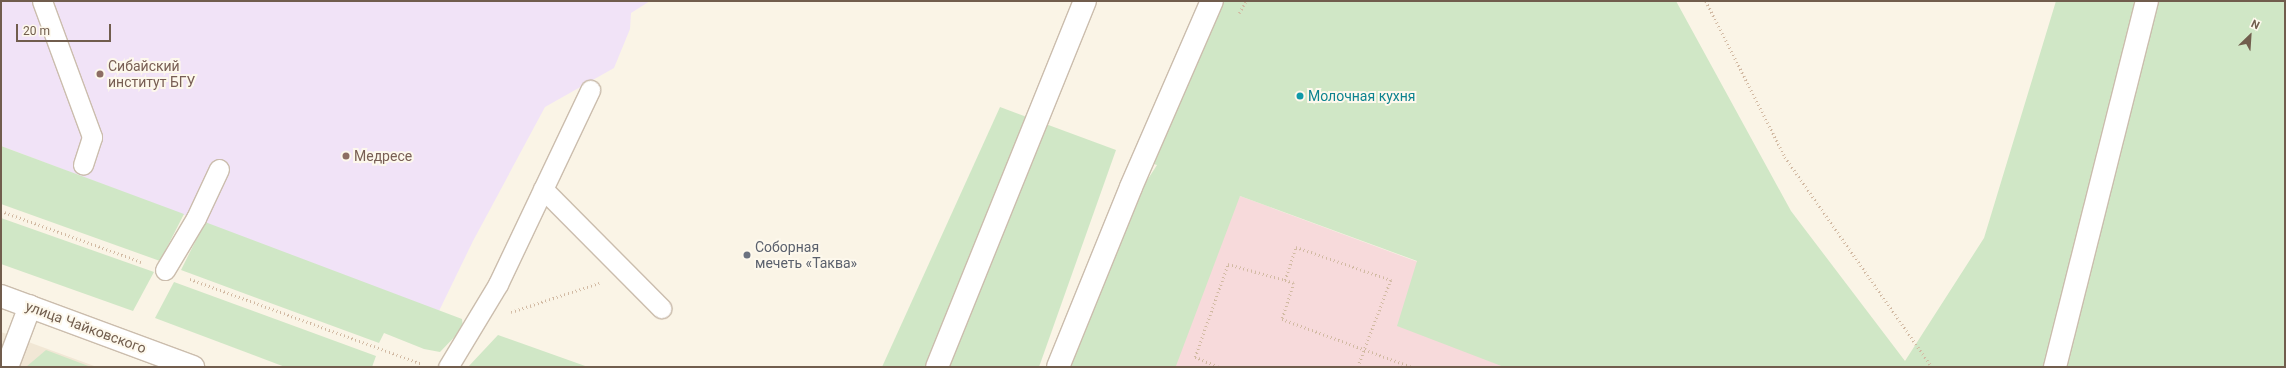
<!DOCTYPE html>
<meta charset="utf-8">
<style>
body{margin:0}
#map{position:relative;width:2286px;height:368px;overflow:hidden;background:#faf4e6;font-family:Roboto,sans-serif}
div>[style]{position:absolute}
.residential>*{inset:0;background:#f1e7d5}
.education>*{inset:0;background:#f1e3f7}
.medical>*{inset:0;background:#f7dadb}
.green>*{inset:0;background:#d0e7c6}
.path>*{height:2.5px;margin-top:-1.25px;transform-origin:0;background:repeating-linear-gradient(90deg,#d2baa3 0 1px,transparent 0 4px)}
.roads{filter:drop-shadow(1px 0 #cbbdad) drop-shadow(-1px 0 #cbbdad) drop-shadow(0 1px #cbbdad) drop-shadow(0 -1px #cbbdad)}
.lane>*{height:19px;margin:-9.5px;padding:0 9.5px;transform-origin:9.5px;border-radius:9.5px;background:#fff}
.street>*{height:22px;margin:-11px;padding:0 11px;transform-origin:11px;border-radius:11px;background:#fff}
.secondary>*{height:22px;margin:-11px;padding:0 11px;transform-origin:11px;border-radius:11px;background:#fff}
.dots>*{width:11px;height:11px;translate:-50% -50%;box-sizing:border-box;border:2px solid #fdf8ec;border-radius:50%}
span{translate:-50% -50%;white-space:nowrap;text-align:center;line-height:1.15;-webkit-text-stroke:4px #fdf8ec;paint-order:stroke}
.education-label{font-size:14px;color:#785e54}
.left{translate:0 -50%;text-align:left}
.culture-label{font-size:14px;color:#0d838f}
.worship-label{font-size:14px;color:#5b616d}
.street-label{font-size:14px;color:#715d4d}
.frame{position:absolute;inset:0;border:2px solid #715d4d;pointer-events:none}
.north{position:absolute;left:2230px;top:16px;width:40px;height:40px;-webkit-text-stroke:3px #fdf8ec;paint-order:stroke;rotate:25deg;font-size:11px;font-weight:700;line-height:16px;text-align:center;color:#715d4d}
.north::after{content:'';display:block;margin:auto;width:14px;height:18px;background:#715d4d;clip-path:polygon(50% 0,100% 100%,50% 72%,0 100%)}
.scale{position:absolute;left:16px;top:24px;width:95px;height:18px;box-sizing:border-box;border:2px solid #715d4d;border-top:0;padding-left:5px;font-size:12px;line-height:14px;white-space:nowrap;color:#715d4d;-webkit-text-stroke:3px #fdf8ec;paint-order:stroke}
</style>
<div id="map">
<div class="residential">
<div style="clip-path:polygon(1px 332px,97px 367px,1px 367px)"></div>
</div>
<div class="education">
<div style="clip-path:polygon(1px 1px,650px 1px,631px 13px,630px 29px,614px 68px,545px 107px,473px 241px,439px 311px,1px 146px)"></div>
</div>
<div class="medical">
<div style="clip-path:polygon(1240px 196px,1701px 367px,1080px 367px)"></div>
</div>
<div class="green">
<div style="clip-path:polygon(1204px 1px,1676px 1px,1791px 211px,1905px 361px,1984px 238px,2056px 1px,2285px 1px,2285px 367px,1504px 367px,1397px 326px,1417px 261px,1240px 196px,1176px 366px,1178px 367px,1065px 367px,1124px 216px,1157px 165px,1141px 160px)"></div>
<div style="clip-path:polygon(1000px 107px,1116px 150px,1039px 367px,882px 367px)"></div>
<div style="clip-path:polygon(1px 146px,184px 214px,160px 261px,1px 204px)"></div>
<div style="clip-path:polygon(1px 218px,154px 272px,133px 311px,1px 264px)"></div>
<div style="clip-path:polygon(205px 222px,462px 319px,463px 328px,440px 352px,424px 349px,384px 333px,379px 343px,181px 270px)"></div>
<div style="clip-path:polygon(174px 282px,376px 356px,372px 367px,285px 367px,155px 318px)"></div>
<div style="clip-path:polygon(498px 335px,588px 367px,468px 367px)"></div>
<div style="clip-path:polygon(46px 350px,91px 367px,26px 367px)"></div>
</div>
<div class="path">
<div style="left:1706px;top:1px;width:175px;rotate:63.1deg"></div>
<div style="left:1785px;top:157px;width:256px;rotate:55deg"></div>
<div style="left:1239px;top:13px;width:14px;rotate:-60deg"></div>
<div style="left:1px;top:211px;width:150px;rotate:19.9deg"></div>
<div style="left:190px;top:279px;width:247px;rotate:20.1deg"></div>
<div style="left:1285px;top:280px;width:9px;rotate:18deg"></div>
<div style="left:1294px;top:283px;width:38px;rotate:108deg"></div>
<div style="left:1282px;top:319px;width:139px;rotate:20.3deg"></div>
<div style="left:511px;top:312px;width:93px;rotate:-18.2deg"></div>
<div style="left:1218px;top:367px;width:25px;rotate:-157deg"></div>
<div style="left:1195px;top:357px;width:99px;rotate:-70.5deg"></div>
<div style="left:1228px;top:264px;width:59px;rotate:15.7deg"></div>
<div style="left:1285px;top:280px;width:35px;rotate:-72deg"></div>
<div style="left:1296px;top:247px;width:101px;rotate:19.2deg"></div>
<div style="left:1391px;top:280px;width:93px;rotate:110.8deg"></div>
<div style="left:1471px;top:367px;width:1px"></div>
</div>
<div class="roads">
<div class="lane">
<div style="left:42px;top:1px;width:145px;rotate:69.8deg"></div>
<div style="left:92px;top:137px;width:29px;rotate:108deg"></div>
<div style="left:543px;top:189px;width:168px;rotate:45.2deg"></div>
<div style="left:165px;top:270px;width:61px;rotate:-59.2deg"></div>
<div style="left:196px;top:218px;width:54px;rotate:-64.9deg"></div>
<div style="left:448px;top:367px;width:97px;rotate:-58.9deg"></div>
<div style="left:498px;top:284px;width:215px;rotate:-64.6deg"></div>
</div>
<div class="street">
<div style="left:7px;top:367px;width:65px;rotate:-69.3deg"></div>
<div style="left:937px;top:367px;width:395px;rotate:-68deg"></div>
<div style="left:1058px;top:367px;width:194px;rotate:-67.9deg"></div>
<div style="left:1131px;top:187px;width:203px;rotate:-66.5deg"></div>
<div style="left:2055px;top:367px;width:377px;rotate:-75.9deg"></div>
</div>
<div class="secondary">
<div style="left:1px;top:296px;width:205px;rotate:20.3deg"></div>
</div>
</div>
<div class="dots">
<div style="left:100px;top:74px;background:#8d6e63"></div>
<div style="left:1300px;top:96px;background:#0f9aa8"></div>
<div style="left:346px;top:156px;background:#8d6e63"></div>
<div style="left:747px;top:255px;background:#6b7280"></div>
</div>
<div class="education-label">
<span class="left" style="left:108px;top:74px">Сибайский<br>институт БГУ</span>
<span class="left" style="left:354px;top:156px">Медресе</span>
</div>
<div class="culture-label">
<span class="left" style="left:1308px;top:96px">Молочная кухня</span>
</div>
<div class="worship-label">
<span class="left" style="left:755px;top:255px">Соборная<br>мечеть «Таква»</span>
</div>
<div class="street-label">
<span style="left:86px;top:327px;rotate:20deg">улица Чайковского</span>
</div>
<div class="frame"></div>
<div class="north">N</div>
<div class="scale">20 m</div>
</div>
